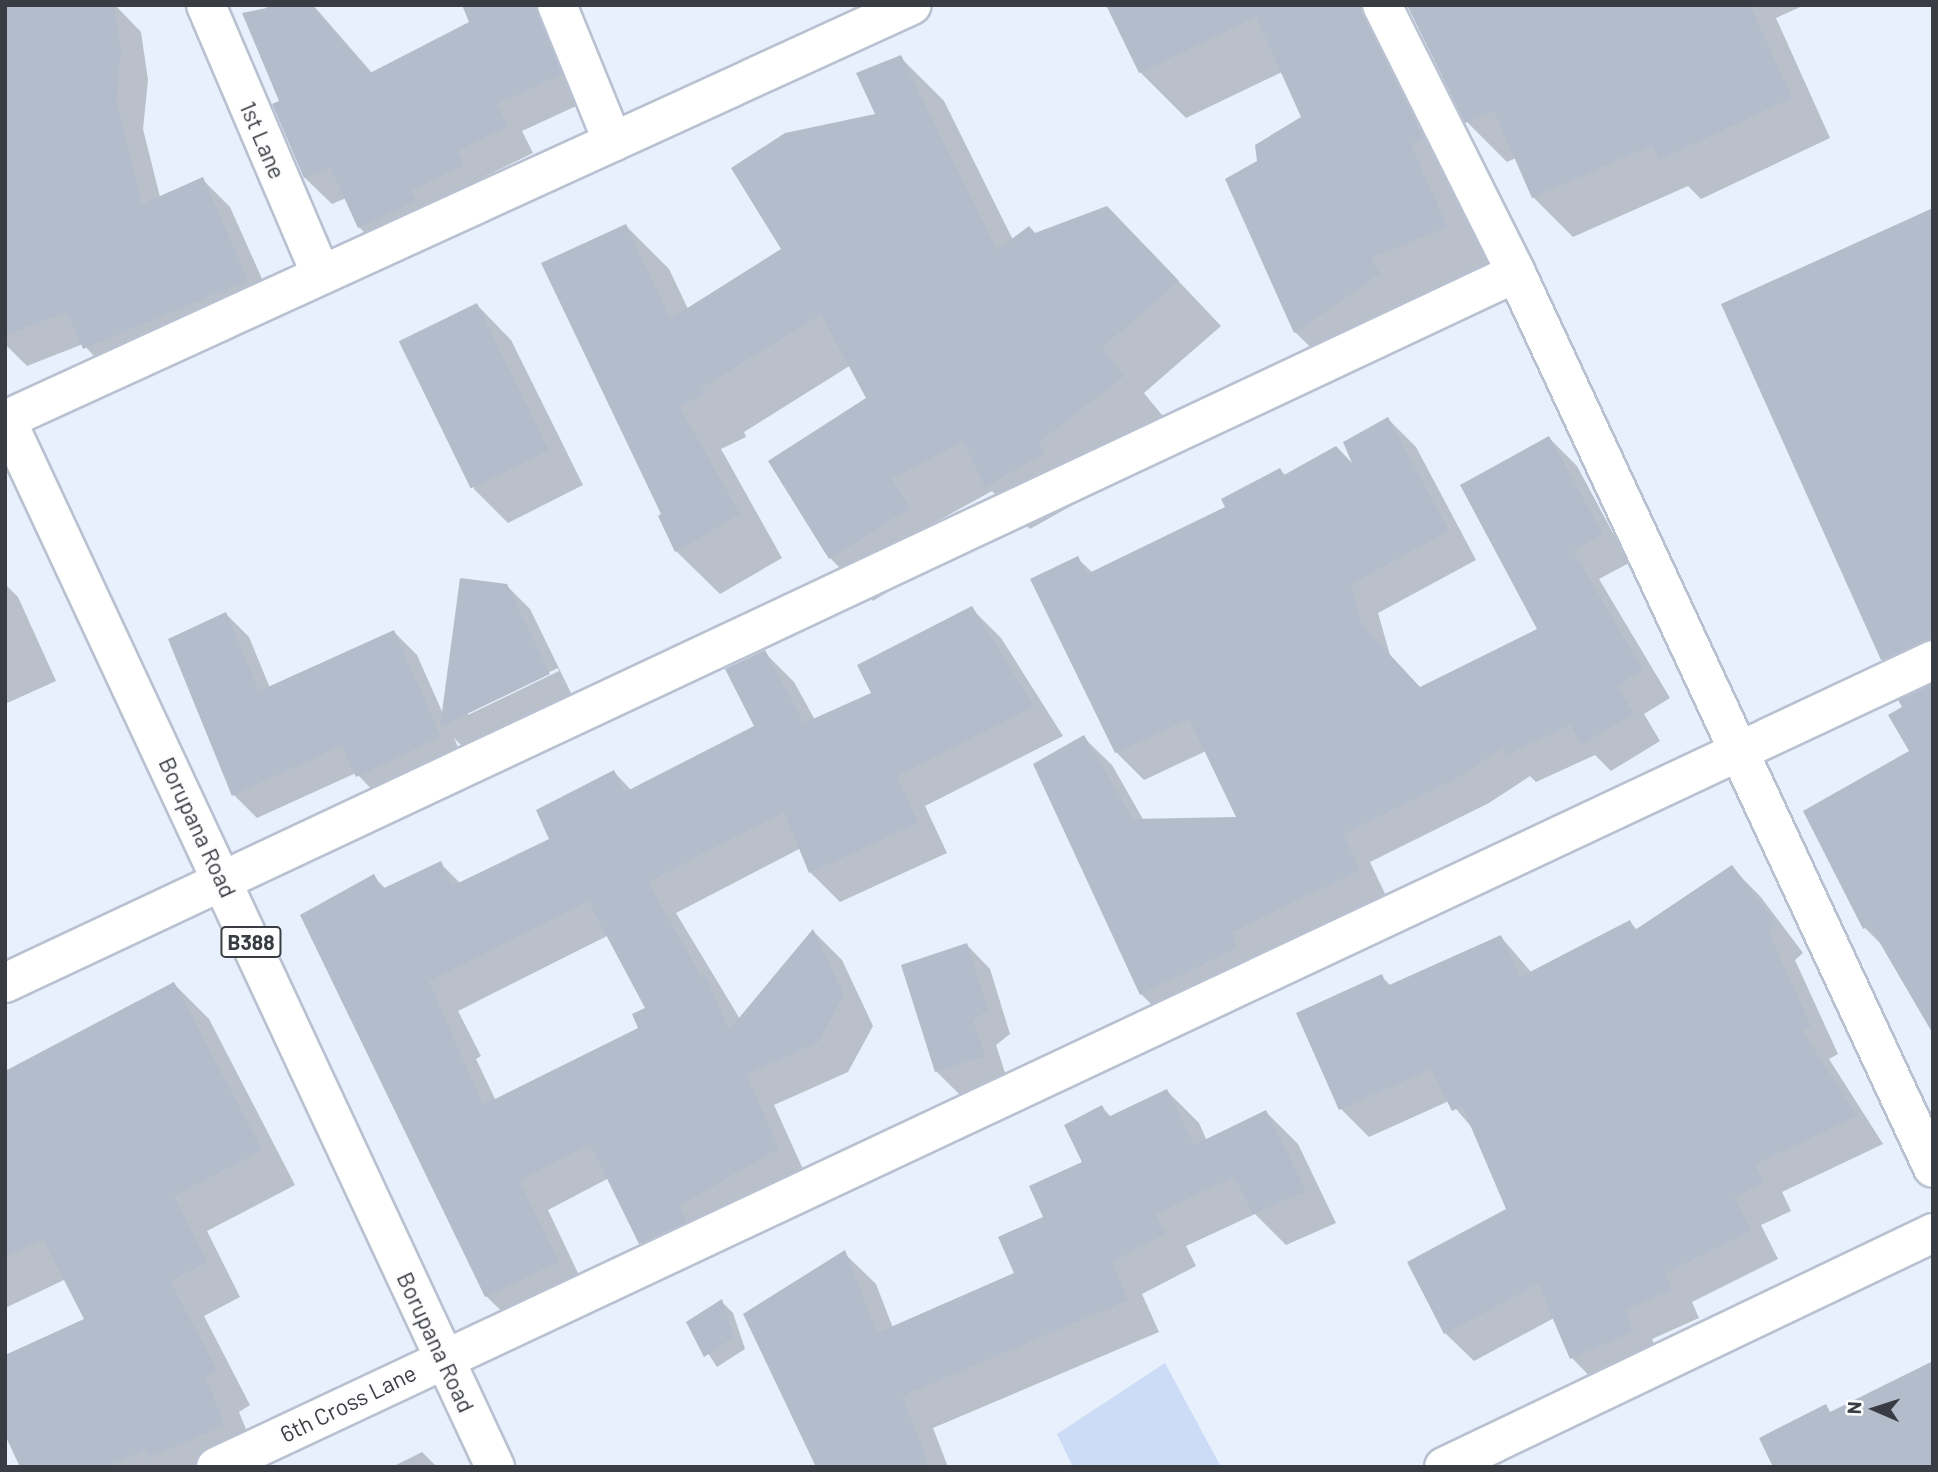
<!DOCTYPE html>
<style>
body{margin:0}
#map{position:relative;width:1938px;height:1472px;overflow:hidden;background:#e8f0fd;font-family:Barlow,sans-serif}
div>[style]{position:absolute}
.green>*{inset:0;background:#ccdcf6}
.shadow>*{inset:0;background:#0003}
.building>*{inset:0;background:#b3bccb;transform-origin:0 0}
.roads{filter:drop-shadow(2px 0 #b8c1d0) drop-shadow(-2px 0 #b8c1d0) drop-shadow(0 2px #b8c1d0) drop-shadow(0 -2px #b8c1d0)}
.street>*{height:38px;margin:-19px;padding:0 19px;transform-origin:19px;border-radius:19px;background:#fff}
.primary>*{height:38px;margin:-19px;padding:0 19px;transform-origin:19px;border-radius:19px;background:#fff}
span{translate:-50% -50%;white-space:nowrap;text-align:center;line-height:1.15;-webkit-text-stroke:5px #fdfdfd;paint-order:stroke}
.shield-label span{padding:2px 5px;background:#fdfdfd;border:2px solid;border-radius:5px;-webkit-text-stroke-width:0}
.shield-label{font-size:21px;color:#393c43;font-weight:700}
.street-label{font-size:23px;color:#393c43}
.frame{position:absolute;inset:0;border:7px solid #393c43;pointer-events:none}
.north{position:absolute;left:1840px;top:1374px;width:70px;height:70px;-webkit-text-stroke:5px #fdfdfd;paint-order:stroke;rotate:273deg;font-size:19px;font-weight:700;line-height:28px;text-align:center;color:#393c43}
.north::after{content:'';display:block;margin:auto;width:24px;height:32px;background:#393c43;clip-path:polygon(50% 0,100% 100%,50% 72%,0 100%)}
</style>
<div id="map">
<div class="green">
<div style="clip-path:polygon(1165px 1363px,1221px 1467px,1073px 1467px,1057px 1434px)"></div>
</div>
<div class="shadow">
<div style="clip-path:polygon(5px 5px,115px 5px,141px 32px,148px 80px,143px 129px,160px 197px,202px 179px,230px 207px,275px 308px,112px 376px,83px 344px,27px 366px,5px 344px)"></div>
<div style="clip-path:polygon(266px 5px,313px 5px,373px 74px,472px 23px,464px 5px,562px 5px,587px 101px,522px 131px,533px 153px,482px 178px,489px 192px,386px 254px,359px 227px,346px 198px,332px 204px,305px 178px,282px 101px)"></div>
<div style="clip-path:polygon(1132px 5px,1370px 5px,1492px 273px,1341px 377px,1295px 332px,1259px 162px,1303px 117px,1282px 72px,1186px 118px,1140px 72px)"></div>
<div style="clip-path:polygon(1409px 5px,1805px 5px,1776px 18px,1830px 138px,1701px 199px,1688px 186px,1573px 237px,1533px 197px,1516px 158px,1507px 162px,1467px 122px)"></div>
<div style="clip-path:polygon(900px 57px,944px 101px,1013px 240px,1036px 235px,1150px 251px,1221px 326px,1144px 393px,1166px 420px,1082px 486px,1087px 497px,1030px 529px,992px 491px,934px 523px,952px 552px,873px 601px,830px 558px,869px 399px,851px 365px,744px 432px,746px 437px,721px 449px,782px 558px,720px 594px,676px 551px,664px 515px,626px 226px,669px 269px,688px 309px,784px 250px,878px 115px)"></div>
<div style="clip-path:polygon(1933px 210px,1933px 1030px,1885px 948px,1865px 928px,1911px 752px,1904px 708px,1916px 694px,1882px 659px)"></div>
<div style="clip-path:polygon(477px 305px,511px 340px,583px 485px,508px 523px,474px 489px)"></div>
<div style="clip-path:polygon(1388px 419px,1416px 447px,1476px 560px,1378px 613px,1390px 655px,1421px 689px,1539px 630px,1549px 438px,1577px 466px,1629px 563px,1599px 579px,1670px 698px,1644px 714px,1660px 741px,1611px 771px,1595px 755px,1536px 782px,1530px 776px,1489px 803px,1370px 862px,1387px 898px,1169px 1022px,1141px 994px,1035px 764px,1083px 737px,1112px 765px,1144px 821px,1239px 819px,1206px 751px,1144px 780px,1116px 752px,1077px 558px,1093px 573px,1227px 508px,1280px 470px,1286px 476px,1356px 469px)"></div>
<div style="clip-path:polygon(5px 584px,18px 597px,56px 681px,5px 704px)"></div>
<div style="clip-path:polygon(evenodd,506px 585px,530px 609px,573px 697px,465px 749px,454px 738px,464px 761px,381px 799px,356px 773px,257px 818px,234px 795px,226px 614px,249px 637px,270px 688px,394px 632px,417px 655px,444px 716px,506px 585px,558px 668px,559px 671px,468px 715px,468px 711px,558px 668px)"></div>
<div style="clip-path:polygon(evenodd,971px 608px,1001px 638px,1063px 736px,925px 806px,947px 853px,840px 902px,810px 872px,801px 848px,676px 913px,740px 1019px,813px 931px,842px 960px,873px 1026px,848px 1072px,774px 1105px,807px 1178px,670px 1273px,641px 1243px,609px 1178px,548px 1210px,587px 1292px,516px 1325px,486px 1296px,373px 876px,386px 889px,440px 863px,460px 883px,551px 839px,614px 772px,632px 791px,756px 727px,764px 652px,794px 682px,815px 720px,873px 694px,971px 608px,609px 935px,647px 1008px,640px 1029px,496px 1101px,476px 1059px,481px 1056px,458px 1011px,609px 935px)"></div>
<div style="clip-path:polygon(1732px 868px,1760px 896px,1803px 953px,1795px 960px,1838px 1054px,1829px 1059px,1883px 1144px,1782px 1192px,1791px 1211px,1761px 1225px,1778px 1259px,1692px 1302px,1699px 1318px,1652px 1339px,1661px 1360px,1600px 1387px,1572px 1358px,1554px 1318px,1474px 1361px,1445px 1333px,1508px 1210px,1475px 1131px,1449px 1101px,1369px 1137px,1341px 1109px,1381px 976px,1391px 986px,1501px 937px,1532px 973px,1630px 922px,1638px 931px)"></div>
<div style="clip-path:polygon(967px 945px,990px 969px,1010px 1034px,996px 1045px,1007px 1079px,960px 1095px,936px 1071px)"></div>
<div style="clip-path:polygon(174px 984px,209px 1019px,295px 1185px,207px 1231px,240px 1297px,204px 1316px,250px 1405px,239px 1412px,258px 1459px,241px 1467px,22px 1467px,87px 1320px,66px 1279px,5px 1308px,5px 1073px)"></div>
<div style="clip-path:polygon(1167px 1091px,1199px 1123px,1207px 1141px,1266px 1112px,1298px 1144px,1336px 1223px,1286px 1245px,1255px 1214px,1186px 1246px,1196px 1266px,1142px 1294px,1159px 1332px,933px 1428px,948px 1467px,818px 1467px,844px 1253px,876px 1284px,893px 1328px,1017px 1274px,1045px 1218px,1084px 1162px,1102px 1107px,1111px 1117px)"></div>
<div style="clip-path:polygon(722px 1302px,733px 1313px,745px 1349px,717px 1367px,688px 1323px)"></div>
<div style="clip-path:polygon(422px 1452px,437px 1467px,392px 1467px)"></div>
</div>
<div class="building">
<div style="clip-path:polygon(5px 5px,114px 5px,121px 51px,116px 99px,142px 204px,203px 177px,248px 280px,83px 349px,67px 312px,5px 335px)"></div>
<div style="clip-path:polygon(281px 5px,311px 5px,370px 73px,469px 22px,462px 5px,536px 5px,562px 74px,497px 104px,508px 126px,457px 151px,464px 165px,411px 191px,416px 201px,358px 228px,330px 167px,304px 178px,272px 104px,279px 101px,242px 13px)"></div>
<div style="clip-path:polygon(1106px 5px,1360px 5px,1424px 139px,1411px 144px,1447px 227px,1371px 258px,1380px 274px,1294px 333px,1225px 179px,1257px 161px,1255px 145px,1301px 117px,1256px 17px,1139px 73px)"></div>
<div style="clip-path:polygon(1407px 5px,1750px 5px,1792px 98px,1659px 160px,1652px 145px,1532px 198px,1494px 111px,1465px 123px)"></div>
<div style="clip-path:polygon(901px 55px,997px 250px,1029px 226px,1035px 233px,1107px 206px,1179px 281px,1102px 348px,1124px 376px,1039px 442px,1045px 453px,985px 487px,963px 441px,892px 479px,910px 508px,829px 559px,768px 461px,866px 398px,821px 314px,702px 388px,704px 394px,679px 406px,740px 514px,675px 552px,658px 516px,661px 514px,541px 263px,626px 224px,670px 319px,781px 249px,731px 168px,785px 133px,875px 114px,856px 73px)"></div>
<div style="clip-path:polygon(1933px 208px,1933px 638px,1881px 660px,1721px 304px)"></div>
<div style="left:477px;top:303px;width:164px;height:87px;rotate:64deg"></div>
<div style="clip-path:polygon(1388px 417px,1449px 531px,1351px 584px,1362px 625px,1420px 687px,1537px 629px,1460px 485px,1549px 436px,1603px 534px,1573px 551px,1643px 670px,1617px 686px,1634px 713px,1582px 744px,1570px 725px,1507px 755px,1503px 747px,1461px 776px,1343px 834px,1360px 870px,1232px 932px,1236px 948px,1140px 995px,1033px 764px,1084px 735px,1133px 819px,1236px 817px,1189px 719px,1115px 753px,1030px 579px,1078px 556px,1087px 574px,1225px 507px,1221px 499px,1280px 468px,1284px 475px,1336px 446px,1352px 463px,1343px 442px)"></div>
<div style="clip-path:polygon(460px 578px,507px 584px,550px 674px,440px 727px)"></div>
<div style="clip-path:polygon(evenodd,972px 606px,1034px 706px,897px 776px,918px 823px,809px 873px,784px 812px,648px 882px,702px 978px,706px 976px,729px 1030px,813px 929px,844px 995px,818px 1042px,746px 1075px,779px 1148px,679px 1206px,687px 1222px,639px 1244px,590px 1144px,519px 1180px,559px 1262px,485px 1297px,300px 915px,374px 874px,382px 889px,441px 861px,452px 886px,549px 839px,536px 810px,614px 770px,625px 792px,754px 726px,725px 669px,765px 650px,804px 723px,871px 693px,857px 665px,972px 606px,588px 901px,645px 1008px,632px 1014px,638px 1028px,483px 1105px,429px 981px,588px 901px)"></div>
<div style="clip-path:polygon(226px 612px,259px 691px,394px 630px,441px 737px,356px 777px,342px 745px,232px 796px,168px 639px)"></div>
<div style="clip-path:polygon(1933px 684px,1933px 1034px,1870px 926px,1863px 929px,1803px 811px,1909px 751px,1888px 715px,1902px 707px,1898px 700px)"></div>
<div style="clip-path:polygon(1732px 865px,1777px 924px,1768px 931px,1811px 1026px,1802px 1030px,1857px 1116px,1755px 1164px,1764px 1183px,1734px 1197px,1751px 1231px,1665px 1273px,1672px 1290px,1625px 1310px,1634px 1331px,1570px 1359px,1538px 1284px,1444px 1334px,1407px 1262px,1506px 1209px,1462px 1106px,1452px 1111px,1431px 1069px,1339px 1110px,1296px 1013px,1382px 974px,1387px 986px,1501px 935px,1520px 977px,1630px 920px,1635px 930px)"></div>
<div style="clip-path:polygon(967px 943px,988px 1010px,973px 1021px,985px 1056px,935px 1072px,901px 965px)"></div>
<div style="clip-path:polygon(174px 982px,262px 1150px,174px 1196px,207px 1262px,170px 1281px,217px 1370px,205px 1377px,225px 1425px,150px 1457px,146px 1449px,108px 1467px,20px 1467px,5px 1435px,5px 1355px,84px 1319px,43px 1239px,5px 1257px,5px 1071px)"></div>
<div style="clip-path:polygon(1167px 1089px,1194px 1145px,1266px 1110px,1306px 1191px,1253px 1214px,1234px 1177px,1156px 1214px,1166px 1234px,1111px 1262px,1128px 1300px,902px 1396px,930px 1467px,816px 1467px,743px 1314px,845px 1250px,877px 1333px,1014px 1273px,998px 1237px,1043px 1217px,1029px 1186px,1082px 1162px,1064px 1125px,1102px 1105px,1108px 1117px)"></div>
<div style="clip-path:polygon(722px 1299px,734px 1337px,704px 1357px,686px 1322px)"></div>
<div style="clip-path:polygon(1933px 1361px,1933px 1467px,1773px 1467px,1759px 1438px,1826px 1404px,1830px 1412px)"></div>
</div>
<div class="roads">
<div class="street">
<div style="left:206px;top:5px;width:293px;rotate:66.9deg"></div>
<div style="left:557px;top:5px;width:148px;rotate:67.8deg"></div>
<div style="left:1382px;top:5px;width:300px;rotate:63.4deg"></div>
<div style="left:1516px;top:273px;width:987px;rotate:65.02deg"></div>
<div style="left:5px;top:420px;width:997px;rotate:-24.59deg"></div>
<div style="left:5px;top:983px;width:1669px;rotate:-25.17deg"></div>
<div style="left:216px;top:1467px;width:1897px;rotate:-25.17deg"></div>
<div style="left:1444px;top:1467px;width:542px;rotate:-25.57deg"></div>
</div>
<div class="primary">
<div style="left:5px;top:417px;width:1159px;rotate:64.98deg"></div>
</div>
</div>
<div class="shield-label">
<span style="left:251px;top:942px">B388</span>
</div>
<div class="street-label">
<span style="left:263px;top:140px;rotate:67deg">1st Lane</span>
<span style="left:198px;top:827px;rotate:65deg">Borupana Road</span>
<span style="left:436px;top:1342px;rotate:65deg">Borupana Road</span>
<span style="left:348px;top:1403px;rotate:-26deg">6th Cross Lane</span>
</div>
<div class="frame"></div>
<div class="north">N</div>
</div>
